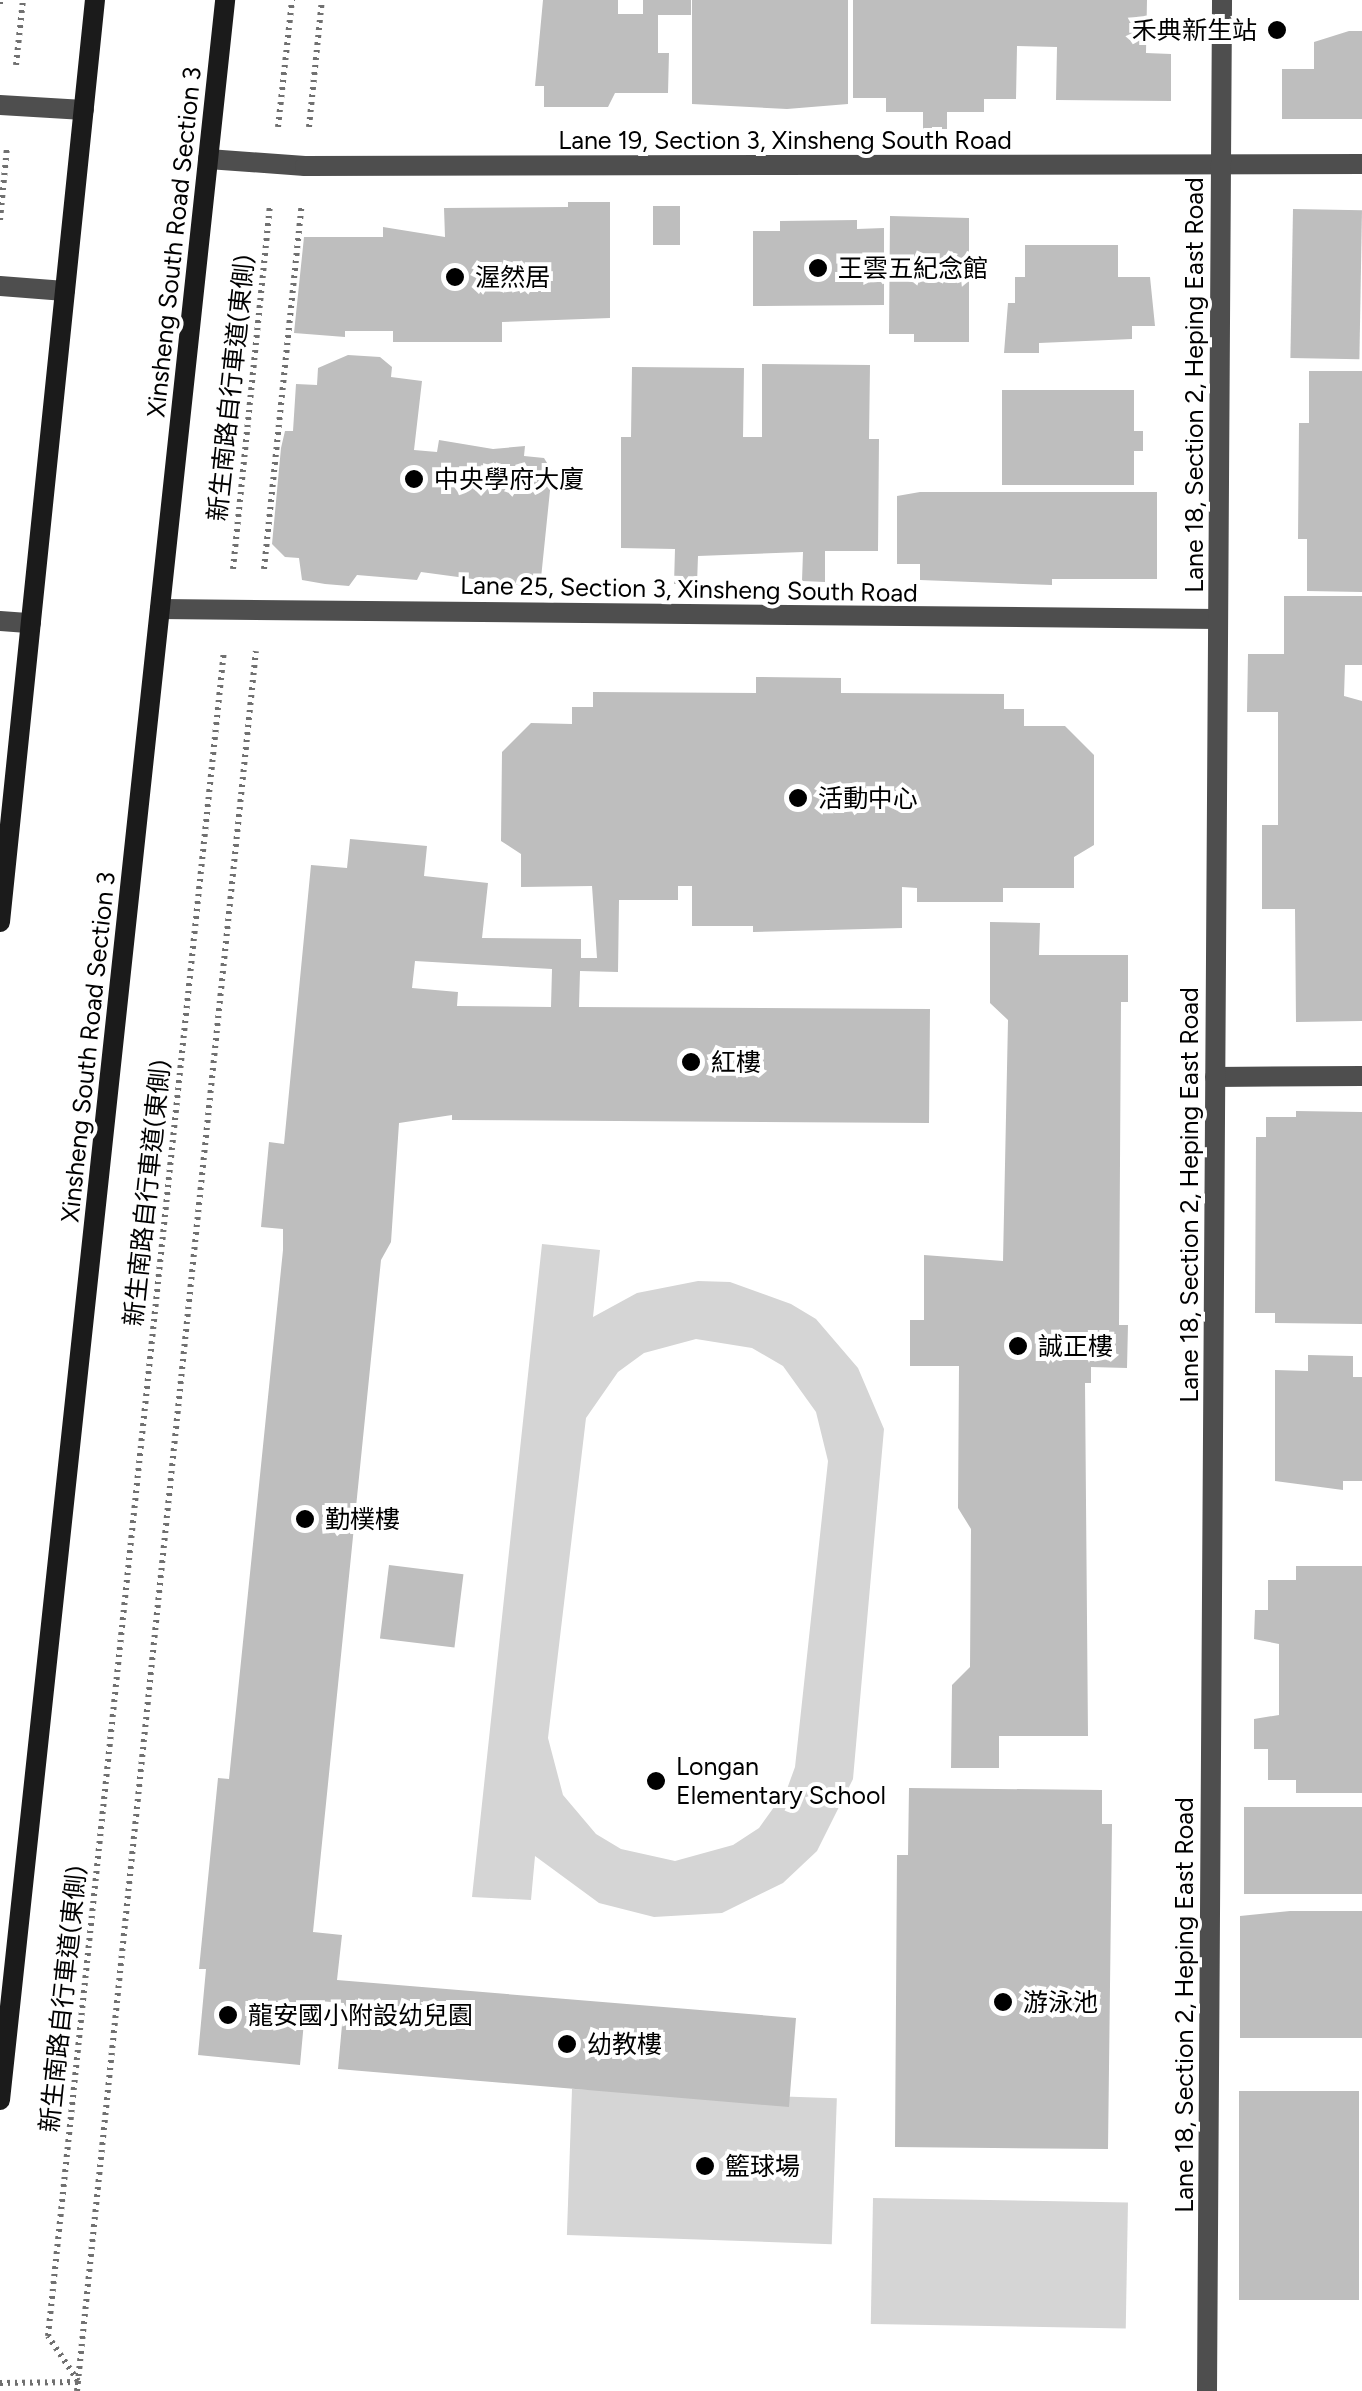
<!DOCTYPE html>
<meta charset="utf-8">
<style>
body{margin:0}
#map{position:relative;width:1362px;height:2391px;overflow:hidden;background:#fff;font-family:Figtree,"Noto Sans TC",sans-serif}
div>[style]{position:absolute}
.green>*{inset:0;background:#d5d5d5;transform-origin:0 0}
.building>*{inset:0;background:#bebebe;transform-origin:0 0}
.path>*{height:6px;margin-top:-3px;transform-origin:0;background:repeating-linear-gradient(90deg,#707070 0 2.5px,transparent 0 7.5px)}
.lane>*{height:20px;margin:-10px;padding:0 10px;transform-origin:10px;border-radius:10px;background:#4e4e4e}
.secondary>*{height:20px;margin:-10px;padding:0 10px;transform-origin:10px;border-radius:10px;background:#1b1b1b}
.dots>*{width:28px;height:28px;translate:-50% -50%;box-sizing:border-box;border:5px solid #fff;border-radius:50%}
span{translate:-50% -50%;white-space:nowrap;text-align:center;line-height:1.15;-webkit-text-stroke:8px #fff;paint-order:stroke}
.poi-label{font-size:25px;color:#000}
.right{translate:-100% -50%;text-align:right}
.left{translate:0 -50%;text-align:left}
.street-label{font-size:25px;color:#000}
</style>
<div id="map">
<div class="green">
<div style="clip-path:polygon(evenodd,542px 1244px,600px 1250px,593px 1317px,637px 1293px,698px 1281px,730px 1282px,791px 1304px,816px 1319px,858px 1368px,884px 1429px,853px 1779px,817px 1851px,783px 1883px,722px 1913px,654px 1917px,599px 1903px,535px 1856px,531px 1900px,472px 1897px,542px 1244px,696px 1339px,752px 1348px,783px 1366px,816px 1412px,828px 1461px,795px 1767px,787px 1789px,759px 1828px,733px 1845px,675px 1861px,621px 1849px,596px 1834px,563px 1795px,548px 1738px,586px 1418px,618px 1372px,644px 1353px,696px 1339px)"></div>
<div style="left:572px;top:2089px;width:265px;height:146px;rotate:2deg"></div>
<div style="left:873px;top:2198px;width:255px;height:126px;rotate:1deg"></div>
</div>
<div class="building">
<div style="clip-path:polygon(543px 0,618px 0,618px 14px,643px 14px,643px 0,691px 0,691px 15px,658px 15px,658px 53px,669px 53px,668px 93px,615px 93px,608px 107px,544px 107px,544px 86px,535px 86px)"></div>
<div style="clip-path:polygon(692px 0,848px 0,848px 104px,787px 109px,692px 104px)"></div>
<div style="clip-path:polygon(853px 0,1147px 0,1146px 53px,1171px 54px,1171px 101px,1056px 100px,1057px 47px,1017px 46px,1016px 99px,984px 99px,984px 112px,947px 112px,947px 129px,923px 129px,923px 112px,886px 112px,886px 98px,853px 98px)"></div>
<div style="clip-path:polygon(1349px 31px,1362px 31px,1362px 119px,1282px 119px,1282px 69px,1314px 69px,1314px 42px)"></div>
<div style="clip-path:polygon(568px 202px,610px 202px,610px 318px,502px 322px,502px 342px,393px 342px,393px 331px,345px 331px,345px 337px,294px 333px,304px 237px,383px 237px,383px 227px,445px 237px,444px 208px,568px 207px)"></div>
<div style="left:653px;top:206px;width:27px;height:39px"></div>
<div style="left:1293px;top:209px;width:69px;height:149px;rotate:1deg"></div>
<div style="clip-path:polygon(890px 216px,969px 218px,969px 342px,914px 342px,914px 334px,889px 334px)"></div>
<div style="clip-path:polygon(857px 220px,857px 229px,884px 228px,884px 305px,753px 306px,753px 231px,780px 231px,780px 221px)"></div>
<div style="clip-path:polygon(1025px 245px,1118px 245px,1118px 277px,1150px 277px,1155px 326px,1132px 326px,1132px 339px,1039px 343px,1039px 353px,1004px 353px,1008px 303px,1015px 303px,1015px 277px,1025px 277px)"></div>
<div style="clip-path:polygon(348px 355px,380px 357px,392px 367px,391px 377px,422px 381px,414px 450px,437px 452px,439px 440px,493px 449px,525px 446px,524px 456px,544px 458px,552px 471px,540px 588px,421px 572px,417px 580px,357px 575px,349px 586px,325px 584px,302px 580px,299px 558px,285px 557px,272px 544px,281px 448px,285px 431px,293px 431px,296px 384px,317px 385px,318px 368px)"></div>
<div style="clip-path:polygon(762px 364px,870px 365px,869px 439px,879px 439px,878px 551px,825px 551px,825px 582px,802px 581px,803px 552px,698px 556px,697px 584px,674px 584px,675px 549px,621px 548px,621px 437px,631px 437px,632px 367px,744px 368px,743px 437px,762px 437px)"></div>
<div style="clip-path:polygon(1309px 371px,1362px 371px,1362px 592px,1307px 591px,1307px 539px,1298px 539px,1299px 423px,1309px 423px)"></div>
<div style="clip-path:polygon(1002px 390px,1134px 390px,1134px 431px,1143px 431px,1143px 451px,1134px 451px,1134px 485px,1002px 485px)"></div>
<div style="clip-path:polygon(920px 492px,1157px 492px,1157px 579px,1052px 579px,1052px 585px,920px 580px,920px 564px,897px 564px,897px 496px)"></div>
<div style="clip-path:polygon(1284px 596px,1362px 596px,1362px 665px,1345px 665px,1344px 696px,1362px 701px,1362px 1021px,1296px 1022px,1295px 909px,1262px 909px,1262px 825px,1278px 825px,1278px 712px,1247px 712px,1248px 654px,1284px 654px)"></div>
<div style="clip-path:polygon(evenodd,756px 677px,841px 678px,841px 693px,1004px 694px,1004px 709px,1024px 709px,1024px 726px,1065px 726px,1094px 755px,1094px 845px,1074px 857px,1074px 888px,1003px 888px,1003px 902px,917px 902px,917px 888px,902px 887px,902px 928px,753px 932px,753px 926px,692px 926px,692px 886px,678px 886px,678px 900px,619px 900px,618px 972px,580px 971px,579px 1007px,930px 1009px,929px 1123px,452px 1120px,452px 1115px,399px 1123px,391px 1242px,381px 1260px,313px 1932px,342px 1935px,337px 1980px,796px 2018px,789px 2107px,338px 2069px,344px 2003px,306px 2000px,300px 2065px,198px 2055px,206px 1969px,199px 1969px,218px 1778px,229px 1779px,283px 1250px,283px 1229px,261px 1227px,269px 1142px,284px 1144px,311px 865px,347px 868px,350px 839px,427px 846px,424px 876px,488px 883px,482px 938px,581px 939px,581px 958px,597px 958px,592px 886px,521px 887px,521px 854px,501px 841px,502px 752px,531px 723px,572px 724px,572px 707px,593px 707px,593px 692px,756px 693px,756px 677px,415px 961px,552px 969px,551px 1007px,457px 1006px,458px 992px,412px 988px,415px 961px)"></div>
<div style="clip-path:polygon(990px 922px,1040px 923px,1039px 955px,1128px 955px,1128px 1002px,1121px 1002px,1119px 1325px,1128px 1325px,1127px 1368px,1091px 1367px,1091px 1383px,1085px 1383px,1088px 1736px,999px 1736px,999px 1768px,951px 1768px,952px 1685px,970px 1667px,971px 1529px,958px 1508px,959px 1366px,910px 1366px,910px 1320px,924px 1320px,924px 1255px,1003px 1261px,1008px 1020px,990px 1003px)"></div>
<div style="clip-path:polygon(1296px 1111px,1362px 1112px,1362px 1324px,1275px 1323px,1275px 1313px,1255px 1313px,1256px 1137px,1266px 1137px,1266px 1117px,1296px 1117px)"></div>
<div style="clip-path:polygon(1308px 1355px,1353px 1356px,1353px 1377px,1362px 1377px,1362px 1481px,1343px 1481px,1343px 1490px,1275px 1481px,1275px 1370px,1308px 1371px)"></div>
<div style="left:389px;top:1565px;width:75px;height:74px;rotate:7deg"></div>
<div style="clip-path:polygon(1296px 1566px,1362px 1566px,1362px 1793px,1296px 1793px,1296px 1780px,1268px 1780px,1268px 1749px,1254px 1749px,1254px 1719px,1279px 1715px,1279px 1644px,1254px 1639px,1255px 1610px,1268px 1610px,1268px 1580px,1296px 1580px)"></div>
<div style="clip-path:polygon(909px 1788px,1102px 1790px,1102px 1824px,1112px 1824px,1108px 2149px,895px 2147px,897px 1855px,908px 1855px)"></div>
<div style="left:1362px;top:1807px;width:87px;height:118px;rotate:90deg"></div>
<div style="clip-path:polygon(1290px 1911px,1362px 1911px,1362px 2038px,1240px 2038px,1240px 1916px)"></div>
<div style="left:1239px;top:2091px;width:120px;height:209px"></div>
</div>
<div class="path">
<div style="left:0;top:4px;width:4px;rotate:-90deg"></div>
<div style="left:16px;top:65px;width:65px;rotate:-83.9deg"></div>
<div style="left:278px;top:127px;width:128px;rotate:-83.7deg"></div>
<div style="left:309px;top:127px;width:128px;rotate:-84.2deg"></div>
<div style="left:0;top:220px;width:73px;rotate:-84.5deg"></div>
<div style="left:233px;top:569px;width:367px;rotate:-84.2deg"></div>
<div style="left:264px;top:569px;width:367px;rotate:-84.1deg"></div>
<div style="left:78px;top:2381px;width:54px;rotate:-123.7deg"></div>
<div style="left:48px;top:2336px;width:1694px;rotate:-84.04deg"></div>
<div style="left:0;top:2383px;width:78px;rotate:-0.7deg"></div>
<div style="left:77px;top:2391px;width:1749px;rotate:-84.13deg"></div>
</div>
<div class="lane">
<div style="left:0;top:105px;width:84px;rotate:3.4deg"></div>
<div style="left:208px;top:159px;width:97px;rotate:4.1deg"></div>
<div style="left:305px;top:166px;width:1057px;rotate:-0.11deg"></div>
<div style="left:0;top:286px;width:65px;rotate:4.4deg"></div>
<div style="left:160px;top:609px;width:1058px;rotate:0.54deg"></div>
<div style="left:0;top:621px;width:31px;rotate:4deg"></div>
<div style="left:1215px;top:1077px;width:147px;rotate:-0.4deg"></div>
<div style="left:1207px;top:2391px;width:2391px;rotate:-89.64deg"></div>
</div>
<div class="secondary">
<div style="left:0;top:922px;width:927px;rotate:-84.12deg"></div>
<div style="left:0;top:2100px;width:2112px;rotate:-83.88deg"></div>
</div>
<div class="dots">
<div style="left:1277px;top:30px;background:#000"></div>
<div style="left:818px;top:268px;background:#000"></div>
<div style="left:455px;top:277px;background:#000"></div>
<div style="left:414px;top:479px;background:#000"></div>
<div style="left:798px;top:798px;background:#000"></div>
<div style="left:691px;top:1062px;background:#000"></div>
<div style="left:1018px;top:1346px;background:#000"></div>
<div style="left:305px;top:1519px;background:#000"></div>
<div style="left:656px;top:1781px;background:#000"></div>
<div style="left:1003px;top:2002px;background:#000"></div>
<div style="left:228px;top:2015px;background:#000"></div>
<div style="left:567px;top:2044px;background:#000"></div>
<div style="left:705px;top:2166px;background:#000"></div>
</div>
<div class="poi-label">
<span class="right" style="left:1257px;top:30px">禾典新生站</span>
<span class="left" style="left:838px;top:268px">王雲五紀念館</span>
<span class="left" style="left:475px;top:277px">渥然居</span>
<span class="left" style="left:434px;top:479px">中央學府大廈</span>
<span class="left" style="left:818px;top:798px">活動中心</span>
<span class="left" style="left:711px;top:1062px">紅樓</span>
<span class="left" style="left:1038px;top:1346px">誠正樓</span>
<span class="left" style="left:325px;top:1519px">勤樸樓</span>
<span class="left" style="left:676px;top:1781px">Longan<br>Elementary School</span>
<span class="left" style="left:1023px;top:2002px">游泳池</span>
<span class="left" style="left:248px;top:2015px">龍安國小附設幼兒園</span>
<span class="left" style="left:587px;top:2044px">幼教樓</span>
<span class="left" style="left:725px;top:2166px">籃球場</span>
</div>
<div class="street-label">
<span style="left:785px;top:140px">Lane 19, Section 3, Xinsheng South Road</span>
<span style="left:174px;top:242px;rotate:-84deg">Xinsheng South Road Section 3</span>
<span style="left:1194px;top:385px;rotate:-90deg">Lane 18, Section 2, Heping East Road</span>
<span style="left:231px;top:388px;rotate:-84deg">新生南路自行車道(東側)</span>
<span style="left:689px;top:589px;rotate:1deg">Lane 25, Section 3, Xinsheng South Road</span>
<span style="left:88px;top:1047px;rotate:-84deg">Xinsheng South Road Section 3</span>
<span style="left:147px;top:1193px;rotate:-84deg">新生南路自行車道(東側)</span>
<span style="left:1189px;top:1195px;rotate:-90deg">Lane 18, Section 2, Heping East Road</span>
<span style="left:63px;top:1999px;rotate:-84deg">新生南路自行車道(東側)</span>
<span style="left:1184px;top:2005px;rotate:-90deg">Lane 18, Section 2, Heping East Road</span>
</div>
</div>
